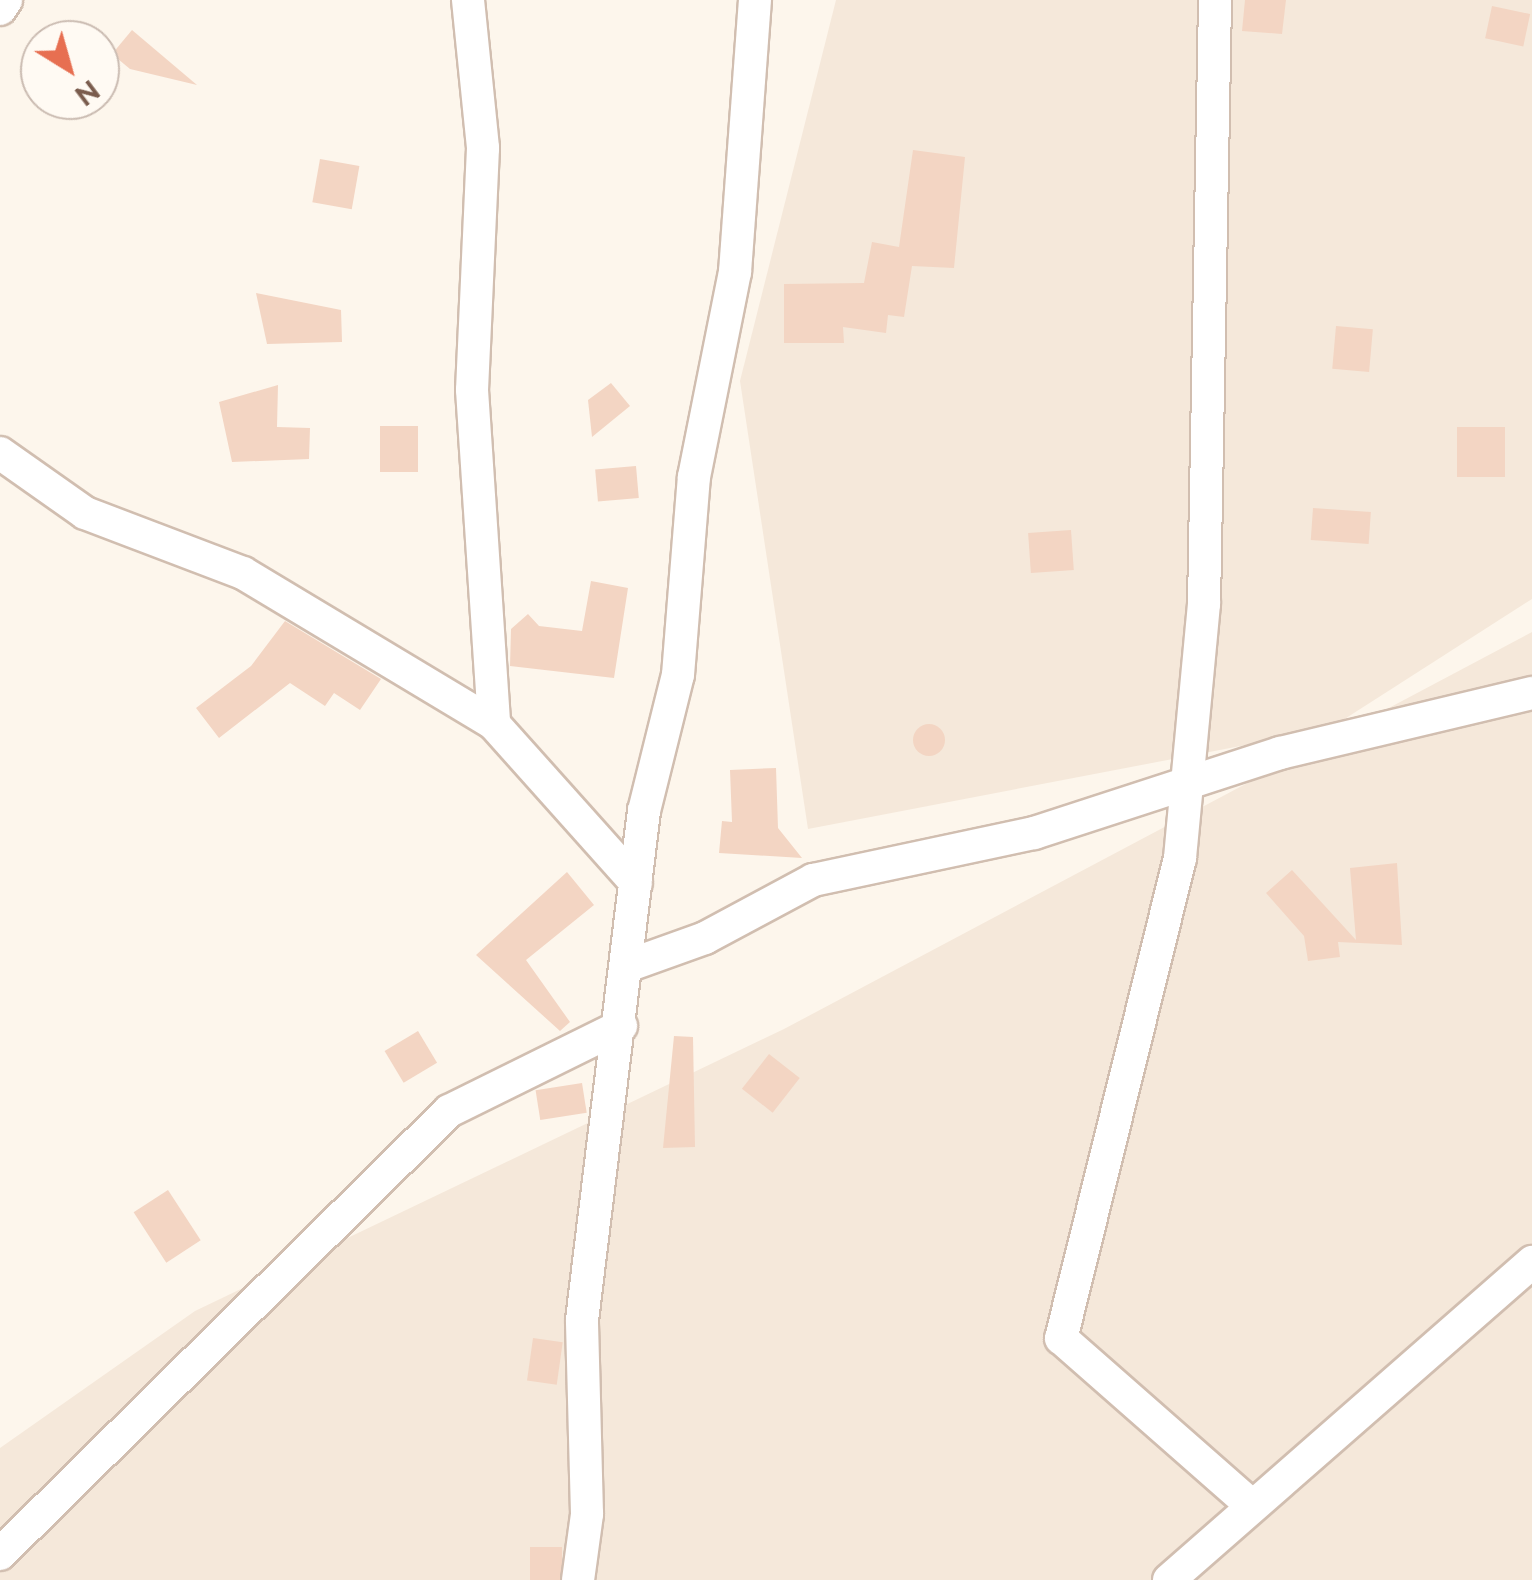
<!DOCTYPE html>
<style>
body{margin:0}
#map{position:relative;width:1532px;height:1580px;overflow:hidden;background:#fdf6ec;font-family:Raleway,sans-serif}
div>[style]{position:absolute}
.residential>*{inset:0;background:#f5e8da}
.building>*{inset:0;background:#f3d5c3;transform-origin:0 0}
.round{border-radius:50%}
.roads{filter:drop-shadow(2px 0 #d1beb0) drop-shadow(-2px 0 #d1beb0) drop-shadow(0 2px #d1beb0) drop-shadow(0 -2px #d1beb0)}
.minor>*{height:32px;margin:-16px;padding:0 16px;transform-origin:16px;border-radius:16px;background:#fff}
span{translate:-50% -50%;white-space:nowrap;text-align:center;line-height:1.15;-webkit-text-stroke:9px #fffaf3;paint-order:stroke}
.north{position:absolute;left:20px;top:20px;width:100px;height:100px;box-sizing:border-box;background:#fffaf3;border:2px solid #cabbb1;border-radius:50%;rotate:143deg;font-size:28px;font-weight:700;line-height:40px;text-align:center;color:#7a5c4d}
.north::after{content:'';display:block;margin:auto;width:35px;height:45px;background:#e76f51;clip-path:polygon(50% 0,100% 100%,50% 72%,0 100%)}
</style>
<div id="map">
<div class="residential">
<div style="clip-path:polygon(836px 0,1532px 0,1532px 599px,1329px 729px,808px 829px,740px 381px)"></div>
<div style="clip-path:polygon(1532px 632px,1532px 1580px,0 1580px,0 1448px,195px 1311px,784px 1029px)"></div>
</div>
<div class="building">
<div style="clip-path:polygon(1245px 0,1286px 0,1282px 34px,1242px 31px)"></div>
<div style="left:1492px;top:6px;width:39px;height:33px;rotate:12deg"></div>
<div style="clip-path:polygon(132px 30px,197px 85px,130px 69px,112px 54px)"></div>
<div style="clip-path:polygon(913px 150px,965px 157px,954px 268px,912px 266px,904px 317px,888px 315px,886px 333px,843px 327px,844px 343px,784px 343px,784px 284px,864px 283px,872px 242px,899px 247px)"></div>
<div style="left:320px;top:159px;width:40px;height:44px;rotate:10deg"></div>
<div style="clip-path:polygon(256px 293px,341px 310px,342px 342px,267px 344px)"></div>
<div style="left:1336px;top:326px;width:37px;height:43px;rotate:5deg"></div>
<div style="clip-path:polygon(611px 383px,630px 406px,592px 437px,588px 400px)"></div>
<div style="clip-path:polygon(278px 385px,277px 427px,310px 428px,309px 459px,232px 462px,219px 402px)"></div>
<div style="left:418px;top:426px;width:46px;height:38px;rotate:90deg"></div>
<div style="left:1505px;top:427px;width:50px;height:48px;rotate:90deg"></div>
<div style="left:636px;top:466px;width:32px;height:41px;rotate:85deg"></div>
<div style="left:1313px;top:508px;width:58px;height:32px;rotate:4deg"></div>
<div style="left:1071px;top:530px;width:40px;height:43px;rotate:86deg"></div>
<div style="clip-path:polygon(591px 581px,628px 588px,614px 678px,510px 666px,511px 629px,528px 614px,539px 626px,582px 631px)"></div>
<div style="clip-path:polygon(285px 621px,381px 679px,360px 710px,334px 693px,325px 706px,290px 683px,219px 738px,196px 708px,251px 666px)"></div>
<div class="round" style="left:913px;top:724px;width:32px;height:32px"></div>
<div style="clip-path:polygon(776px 768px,778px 828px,802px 858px,719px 853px,722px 821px,732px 822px,730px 770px)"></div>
<div style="clip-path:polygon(1397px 863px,1402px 945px,1338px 942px,1340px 957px,1308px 961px,1304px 936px,1266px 893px,1292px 870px,1356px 940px,1350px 868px)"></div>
<div style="clip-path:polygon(567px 872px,594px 905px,526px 960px,570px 1022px,560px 1031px,476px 955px)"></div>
<div style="left:418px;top:1031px;width:37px;height:39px;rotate:59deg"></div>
<div style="clip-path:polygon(674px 1036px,693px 1037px,695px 1147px,663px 1148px)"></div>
<div style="left:769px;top:1054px;width:39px;height:44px;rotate:38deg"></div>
<div style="left:582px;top:1083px;width:30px;height:47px;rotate:81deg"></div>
<div style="left:168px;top:1190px;width:60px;height:41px;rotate:57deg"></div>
<div style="left:533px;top:1338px;width:30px;height:43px;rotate:8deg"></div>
<div style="left:530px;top:1547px;width:32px;height:33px"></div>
</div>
<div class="roads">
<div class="minor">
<div style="left:468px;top:0;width:149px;rotate:84.2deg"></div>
<div style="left:483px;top:148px;width:242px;rotate:92.6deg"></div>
<div style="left:472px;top:390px;width:335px;rotate:86.2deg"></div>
<div style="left:494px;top:724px;width:213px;rotate:48.2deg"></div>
<div style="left:1215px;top:0;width:604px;rotate:91.04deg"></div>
<div style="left:1204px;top:604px;width:255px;rotate:95.4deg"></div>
<div style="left:1180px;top:858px;width:495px;rotate:103.9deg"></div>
<div style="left:1061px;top:1338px;width:253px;rotate:41.3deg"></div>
<div style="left:0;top:9px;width:11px;rotate:-56deg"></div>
<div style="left:0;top:453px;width:104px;rotate:35.2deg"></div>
<div style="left:85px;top:513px;width:169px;rotate:20.8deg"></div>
<div style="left:243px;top:573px;width:293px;rotate:31deg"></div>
<div style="left:627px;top:966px;width:83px;rotate:-19.7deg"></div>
<div style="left:705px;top:938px;width:123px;rotate:-28.2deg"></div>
<div style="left:813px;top:880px;width:226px;rotate:-12deg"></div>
<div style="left:1034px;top:833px;width:259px;rotate:-18deg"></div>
<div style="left:1280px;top:753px;width:259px;rotate:-13.4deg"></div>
<div style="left:0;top:1554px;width:631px;rotate:-44.61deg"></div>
<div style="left:449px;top:1111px;width:192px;rotate:-26.3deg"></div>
<div style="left:578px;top:1580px;width:67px;rotate:-82.2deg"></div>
<div style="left:587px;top:1514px;width:194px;rotate:-91.5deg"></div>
<div style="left:582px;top:1320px;width:513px;rotate:-83.06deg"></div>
<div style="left:644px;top:811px;width:140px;rotate:-76deg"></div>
<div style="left:678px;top:675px;width:199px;rotate:-85.4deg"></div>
<div style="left:694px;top:477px;width:209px;rotate:-78.7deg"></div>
<div style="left:735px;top:272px;width:273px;rotate:-85.8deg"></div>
<div style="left:1169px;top:1580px;width:483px;rotate:-41.2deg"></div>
</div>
</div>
<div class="north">N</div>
</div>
